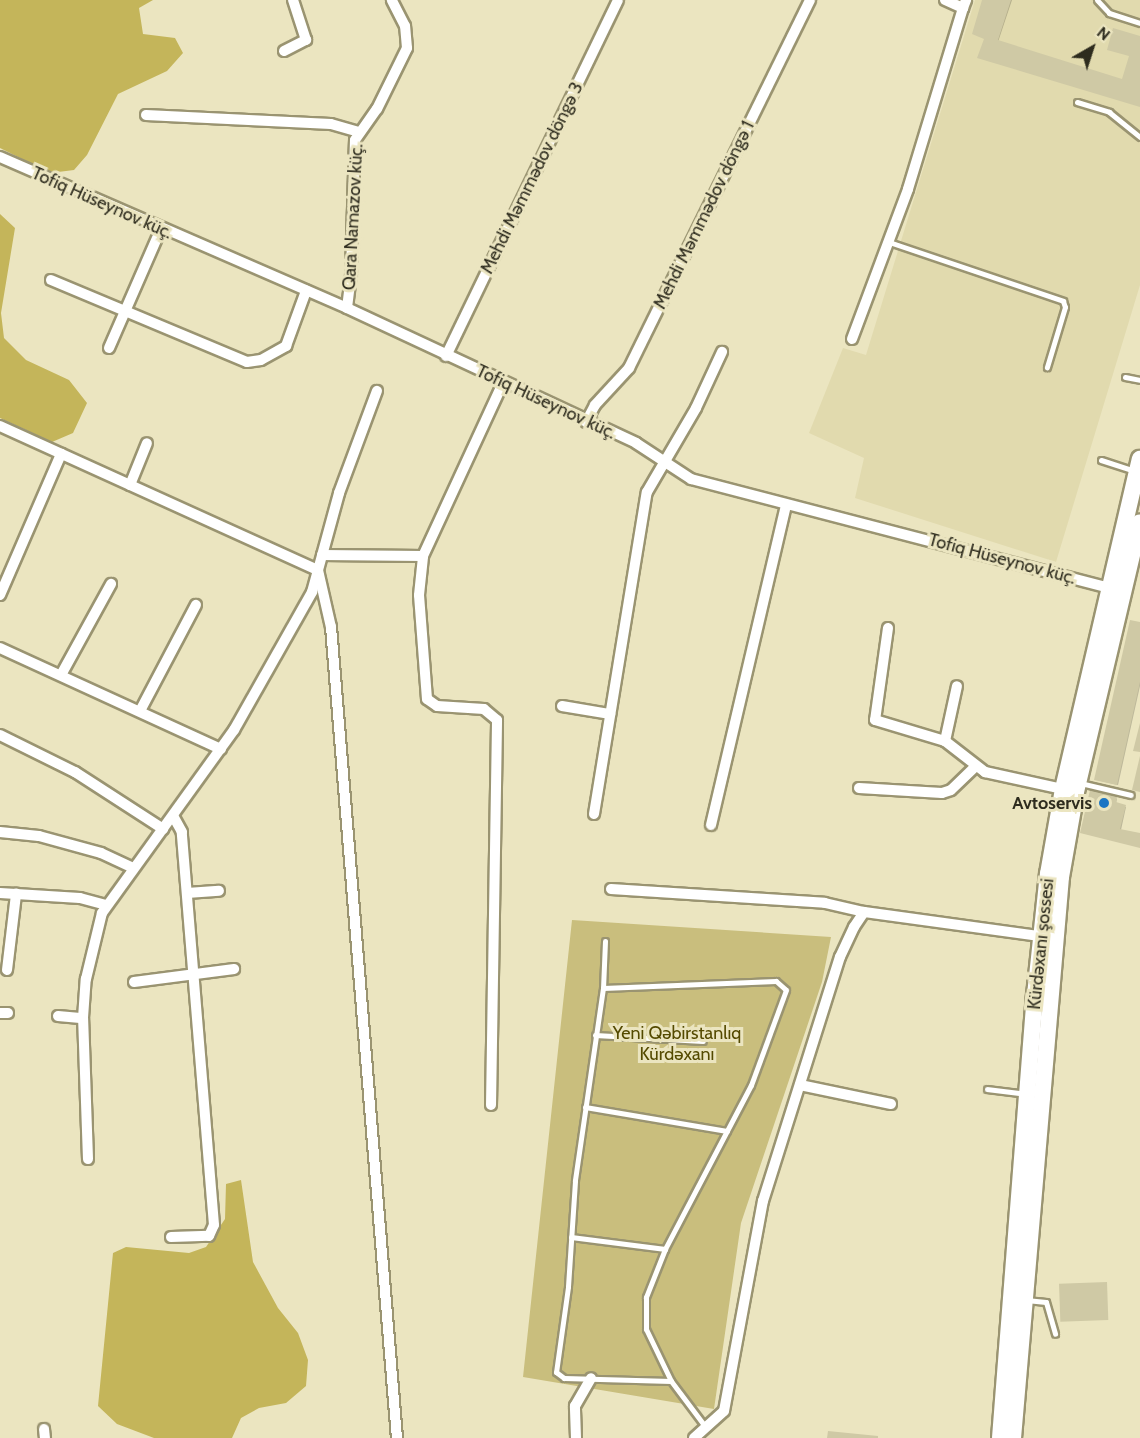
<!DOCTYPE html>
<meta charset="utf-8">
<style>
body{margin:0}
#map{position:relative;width:1140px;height:1438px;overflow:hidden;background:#ebe5c0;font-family:Cabin,sans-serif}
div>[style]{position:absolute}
.built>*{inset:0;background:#e1daae}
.green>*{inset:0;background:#c9be7d}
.water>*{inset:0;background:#c4b55a}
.shadow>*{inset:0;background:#0003}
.building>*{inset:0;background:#cfc9a5;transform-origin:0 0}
.roads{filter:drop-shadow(2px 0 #9a9471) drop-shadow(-2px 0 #9a9471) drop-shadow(0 2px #9a9471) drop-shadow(0 -2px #9a9471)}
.lane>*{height:5px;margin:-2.5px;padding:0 2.5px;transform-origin:2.5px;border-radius:2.5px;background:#fff}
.street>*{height:10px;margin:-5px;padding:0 5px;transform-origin:5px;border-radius:5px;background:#fff}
.primary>*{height:16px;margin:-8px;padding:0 8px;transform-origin:8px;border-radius:8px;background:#fff}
.dots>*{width:16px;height:16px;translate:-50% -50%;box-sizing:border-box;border:3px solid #ebe5c0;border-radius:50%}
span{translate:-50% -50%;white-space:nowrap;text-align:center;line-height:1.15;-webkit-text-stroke:6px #ebe5c0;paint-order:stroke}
.street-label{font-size:18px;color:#2e2c1e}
.poi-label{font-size:18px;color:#2e2c1e;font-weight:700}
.right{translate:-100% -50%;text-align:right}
.park-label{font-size:18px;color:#544a00}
.north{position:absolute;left:1062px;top:18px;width:60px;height:60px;-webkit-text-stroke:4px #ebe5c0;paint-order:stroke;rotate:39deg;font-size:16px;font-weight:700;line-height:24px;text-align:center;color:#2e2c1e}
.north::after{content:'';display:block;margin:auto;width:21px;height:27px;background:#2e2c1e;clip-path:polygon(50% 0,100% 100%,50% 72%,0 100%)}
</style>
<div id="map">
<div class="built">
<div style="clip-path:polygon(975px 0,1140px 0,1140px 285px,1056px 562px,855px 498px,864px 458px,809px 433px,843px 348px,866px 355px)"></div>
</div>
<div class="green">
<div style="clip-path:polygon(572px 920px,831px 937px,822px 982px,741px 1223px,714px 1409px,523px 1377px)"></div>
</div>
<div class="water">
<div style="clip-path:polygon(0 0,153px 0,139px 8px,143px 34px,175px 38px,183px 53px,167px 71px,118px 94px,87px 155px,74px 170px,50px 173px,0 148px)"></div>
<div style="clip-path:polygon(0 214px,15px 228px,1px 313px,4px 338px,26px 360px,69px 380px,87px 403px,73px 433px,52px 442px,0 418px)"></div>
<div style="clip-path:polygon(241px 1180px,253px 1262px,278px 1308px,298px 1333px,308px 1360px,306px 1386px,286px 1403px,259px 1408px,241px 1418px,232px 1438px,154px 1438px,117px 1424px,98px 1406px,113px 1253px,126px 1247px,189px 1253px,206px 1247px,225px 1219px,226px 1184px)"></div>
</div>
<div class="shadow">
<div style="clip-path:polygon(984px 0,1012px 0,998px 42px,1123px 81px,1140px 38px,1140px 106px,985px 38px)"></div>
<div style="clip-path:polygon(1140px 624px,1140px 686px,1118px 785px,1097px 780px)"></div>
<div style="clip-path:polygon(1117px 798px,1116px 804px,1126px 807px,1121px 830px,1140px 835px,1140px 847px,1083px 833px)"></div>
</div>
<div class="building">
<div style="clip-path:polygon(982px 0,1011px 0,998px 40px,1122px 79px,1129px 56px,1107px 50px,1113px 28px,1140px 36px,1140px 107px,977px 58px,984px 39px,972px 34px)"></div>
<div style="clip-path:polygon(1130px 620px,1140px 622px,1140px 682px,1117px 785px,1094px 780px)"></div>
<div style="clip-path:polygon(1140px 723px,1140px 752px,1133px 751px)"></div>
<div style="clip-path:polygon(1140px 756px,1140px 792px,1132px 790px)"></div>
<div style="clip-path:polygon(1090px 790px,1117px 797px,1116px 802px,1126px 805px,1120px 829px,1140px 833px,1140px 848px,1080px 833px)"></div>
<div style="left:1107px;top:1282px;width:38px;height:48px;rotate:88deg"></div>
<div style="clip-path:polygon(828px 1431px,878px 1436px,878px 1438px,827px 1438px)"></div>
</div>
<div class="roads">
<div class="lane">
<div style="left:1097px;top:0;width:18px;rotate:47deg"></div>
<div style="left:1109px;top:13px;width:33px;rotate:18deg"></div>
<div style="left:1077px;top:102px;width:34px;rotate:17deg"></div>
<div style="left:1109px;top:112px;width:40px;rotate:39deg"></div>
<div style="left:889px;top:242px;width:184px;rotate:18.7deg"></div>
<div style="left:1063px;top:301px;width:6px;rotate:72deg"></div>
<div style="left:1065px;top:307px;width:63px;rotate:106.7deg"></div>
<div style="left:1125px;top:377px;width:15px;rotate:11deg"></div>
<div style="left:1101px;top:460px;width:36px;rotate:18deg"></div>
<div style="left:1080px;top:783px;width:52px;rotate:13.2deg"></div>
<div style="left:605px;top:941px;width:47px;rotate:92.4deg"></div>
<div style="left:603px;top:988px;width:195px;rotate:98.3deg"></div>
<div style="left:575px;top:1181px;width:106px;rotate:93.8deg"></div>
<div style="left:568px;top:1287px;width:86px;rotate:98deg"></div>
<div style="left:556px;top:1372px;width:10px;rotate:37deg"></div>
<div style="left:564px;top:1378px;width:107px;rotate:1.6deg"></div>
<div style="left:603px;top:988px;width:173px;rotate:-2.3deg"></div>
<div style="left:776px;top:981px;width:13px;rotate:42deg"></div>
<div style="left:786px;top:990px;width:101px;rotate:110.2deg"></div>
<div style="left:751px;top:1085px;width:185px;rotate:117.7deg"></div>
<div style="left:665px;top:1249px;width:52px;rotate:111.6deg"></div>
<div style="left:646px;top:1297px;width:32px;rotate:90deg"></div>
<div style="left:646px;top:1329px;width:58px;rotate:64.3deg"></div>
<div style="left:671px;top:1381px;width:55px;rotate:53.1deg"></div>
<div style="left:595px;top:1035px;width:108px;rotate:3.2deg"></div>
<div style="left:987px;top:1089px;width:38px;rotate:7deg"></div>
<div style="left:585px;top:1107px;width:144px;rotate:9.6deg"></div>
<div style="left:571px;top:1237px;width:95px;rotate:7.3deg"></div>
<div style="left:1026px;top:1300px;width:20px;rotate:6deg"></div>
<div style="left:1046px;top:1302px;width:33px;rotate:74deg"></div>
</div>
<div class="street">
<div style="left:945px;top:0;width:20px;rotate:24deg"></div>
<div style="left:963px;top:8px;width:9px;rotate:-69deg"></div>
<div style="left:284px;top:51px;width:25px;rotate:-27deg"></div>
<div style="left:306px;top:40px;width:42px;rotate:-108deg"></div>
<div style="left:146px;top:115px;width:185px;rotate:2.8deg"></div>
<div style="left:331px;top:124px;width:29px;rotate:16deg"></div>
<div style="left:0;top:157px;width:378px;rotate:23.5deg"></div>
<div style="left:347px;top:308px;width:319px;rotate:25deg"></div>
<div style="left:636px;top:443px;width:66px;rotate:33.2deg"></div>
<div style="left:691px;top:479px;width:433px;rotate:14.6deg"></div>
<div style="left:51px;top:280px;width:212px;rotate:22.7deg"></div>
<div style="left:247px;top:362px;width:14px;rotate:-8deg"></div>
<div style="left:261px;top:360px;width:29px;rotate:-29deg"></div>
<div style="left:286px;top:346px;width:59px;rotate:-70deg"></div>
<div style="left:347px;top:308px;width:34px;rotate:-83deg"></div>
<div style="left:351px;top:274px;width:134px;rotate:-88.3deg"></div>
<div style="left:355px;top:140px;width:38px;rotate:-55deg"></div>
<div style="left:377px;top:109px;width:68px;rotate:-63.8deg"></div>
<div style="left:407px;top:48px;width:22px;rotate:-95deg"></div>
<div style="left:405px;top:26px;width:29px;rotate:-117deg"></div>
<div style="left:852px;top:339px;width:160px;rotate:-69.5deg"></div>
<div style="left:908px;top:189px;width:189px;rotate:-73.1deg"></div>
<div style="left:109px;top:348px;width:130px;rotate:-66.4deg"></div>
<div style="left:446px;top:356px;width:395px;rotate:-64.2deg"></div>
<div style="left:586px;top:422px;width:19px;rotate:-62deg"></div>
<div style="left:595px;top:405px;width:50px;rotate:-47.4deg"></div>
<div style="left:629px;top:368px;width:410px;rotate:-63.8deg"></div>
<div style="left:0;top:426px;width:349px;rotate:24.4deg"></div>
<div style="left:318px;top:570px;width:58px;rotate:77.2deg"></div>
<div style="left:331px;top:627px;width:814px;rotate:85.35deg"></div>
<div style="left:130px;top:485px;width:45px;rotate:-68deg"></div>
<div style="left:322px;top:555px;width:101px;rotate:0.6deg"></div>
<div style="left:0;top:595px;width:154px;rotate:-66.6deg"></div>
<div style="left:888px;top:628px;width:93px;rotate:98deg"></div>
<div style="left:875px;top:720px;width:73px;rotate:16.7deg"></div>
<div style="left:945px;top:741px;width:51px;rotate:37.8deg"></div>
<div style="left:985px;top:772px;width:80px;rotate:12.3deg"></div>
<div style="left:0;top:648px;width:243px;rotate:24.6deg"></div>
<div style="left:61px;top:675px;width:104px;rotate:-61.2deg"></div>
<div style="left:562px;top:706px;width:49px;rotate:9.5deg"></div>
<div style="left:140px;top:711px;width:120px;rotate:-62.2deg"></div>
<div style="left:0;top:735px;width:84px;rotate:26.3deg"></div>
<div style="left:75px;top:772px;width:105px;rotate:32.9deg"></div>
<div style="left:945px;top:741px;width:56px;rotate:-77.7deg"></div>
<div style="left:859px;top:788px;width:83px;rotate:3.4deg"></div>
<div style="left:942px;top:793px;width:9px;rotate:-18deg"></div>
<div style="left:951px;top:790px;width:33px;rotate:-44deg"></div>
<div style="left:594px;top:814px;width:326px;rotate:-80.7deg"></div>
<div style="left:647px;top:492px;width:97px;rotate:-59.7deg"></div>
<div style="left:696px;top:408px;width:62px;rotate:-65.1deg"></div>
<div style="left:711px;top:825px;width:328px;rotate:-76.8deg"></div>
<div style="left:0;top:832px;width:39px;rotate:6deg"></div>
<div style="left:39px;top:836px;width:64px;rotate:15.3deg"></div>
<div style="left:101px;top:853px;width:35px;rotate:25deg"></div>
<div style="left:611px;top:889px;width:214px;rotate:3.7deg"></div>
<div style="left:825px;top:903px;width:40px;rotate:13deg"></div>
<div style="left:0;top:893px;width:80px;rotate:3.6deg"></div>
<div style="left:80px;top:898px;width:27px;rotate:15deg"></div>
<div style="left:187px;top:893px;width:32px;rotate:-4deg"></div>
<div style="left:7px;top:970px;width:77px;rotate:-83.2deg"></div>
<div style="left:134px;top:982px;width:101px;rotate:-7.4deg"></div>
<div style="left:0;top:1013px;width:8px"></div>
<div style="left:58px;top:1016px;width:25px;rotate:5deg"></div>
<div style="left:800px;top:1085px;width:93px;rotate:11.8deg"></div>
<div style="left:491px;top:1105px;width:385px;rotate:-89.1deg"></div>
<div style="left:497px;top:720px;width:17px;rotate:-140deg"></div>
<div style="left:484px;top:709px;width:47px;rotate:-176.3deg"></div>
<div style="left:437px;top:706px;width:12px;rotate:-145deg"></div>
<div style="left:427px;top:699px;width:104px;rotate:-94.4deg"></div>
<div style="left:419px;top:595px;width:39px;rotate:-84deg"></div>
<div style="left:423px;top:556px;width:191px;rotate:-65.2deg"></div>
<div style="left:88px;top:1159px;width:141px;rotate:-92deg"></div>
<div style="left:83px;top:1018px;width:39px;rotate:-86deg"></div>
<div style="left:86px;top:979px;width:68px;rotate:-76.4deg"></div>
<div style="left:102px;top:913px;width:226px;rotate:-54.2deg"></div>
<div style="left:234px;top:730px;width:159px;rotate:-60.5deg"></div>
<div style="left:312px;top:592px;width:103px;rotate:-74.7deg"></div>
<div style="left:339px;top:493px;width:109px;rotate:-69.6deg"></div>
<div style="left:171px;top:1237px;width:38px;rotate:-2deg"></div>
<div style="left:209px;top:1236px;width:12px;rotate:-66deg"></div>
<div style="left:214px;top:1225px;width:394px;rotate:-94.7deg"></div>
<div style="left:182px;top:832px;width:18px;rotate:-119deg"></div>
<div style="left:44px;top:1429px;width:9px;rotate:84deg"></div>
<div style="left:576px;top:1438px;width:32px;rotate:-92deg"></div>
<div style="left:575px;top:1406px;width:32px;rotate:-60deg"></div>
<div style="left:694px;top:1438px;width:40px;rotate:-42deg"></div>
<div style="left:724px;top:1411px;width:214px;rotate:-79.5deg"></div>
<div style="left:763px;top:1201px;width:256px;rotate:-72.5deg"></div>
<div style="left:840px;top:957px;width:33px;rotate:-65deg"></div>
<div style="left:854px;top:927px;width:18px;rotate:-56deg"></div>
<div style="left:864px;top:912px;width:178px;rotate:7.8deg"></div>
</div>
<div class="primary">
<div style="left:1000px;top:1438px;width:444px;rotate:-85.5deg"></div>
<div style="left:1035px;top:995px;width:122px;rotate:-83.9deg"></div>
<div style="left:1048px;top:874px;width:86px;rotate:-80deg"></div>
<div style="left:1063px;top:789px;width:339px;rotate:-76.9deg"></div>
<div style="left:1013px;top:1438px;width:563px;rotate:-85.11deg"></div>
<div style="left:1061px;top:877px;width:86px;rotate:-80deg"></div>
<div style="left:1076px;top:792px;width:277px;rotate:-76.7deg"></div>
</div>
</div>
<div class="dots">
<div style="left:1104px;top:803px;background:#1d76c3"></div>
</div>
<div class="street-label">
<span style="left:532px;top:178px;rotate:-64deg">Mehdi Məmmədov döngə 3</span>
<span style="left:102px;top:203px;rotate:24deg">Tofiq Hüseynov küç.</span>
<span style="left:704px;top:215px;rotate:-64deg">Mehdi Məmmədov döngə 1</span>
<span style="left:353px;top:217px;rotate:-87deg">Qara Namazov küç.</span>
<span style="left:546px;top:402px;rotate:25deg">Tofiq Hüseynov küç.</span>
<span style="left:1002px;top:559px;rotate:15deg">Tofiq Hüseynov küç.</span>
<span style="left:1041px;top:944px;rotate:-84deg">Kürdəxanı şossesi</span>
</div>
<div class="poi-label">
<span class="right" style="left:1092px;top:803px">Avtoservis</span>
</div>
<div class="park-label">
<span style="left:677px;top:1044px">Yeni Qəbirstanlıq<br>Kürdəxanı</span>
</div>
<div class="north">N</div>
</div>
